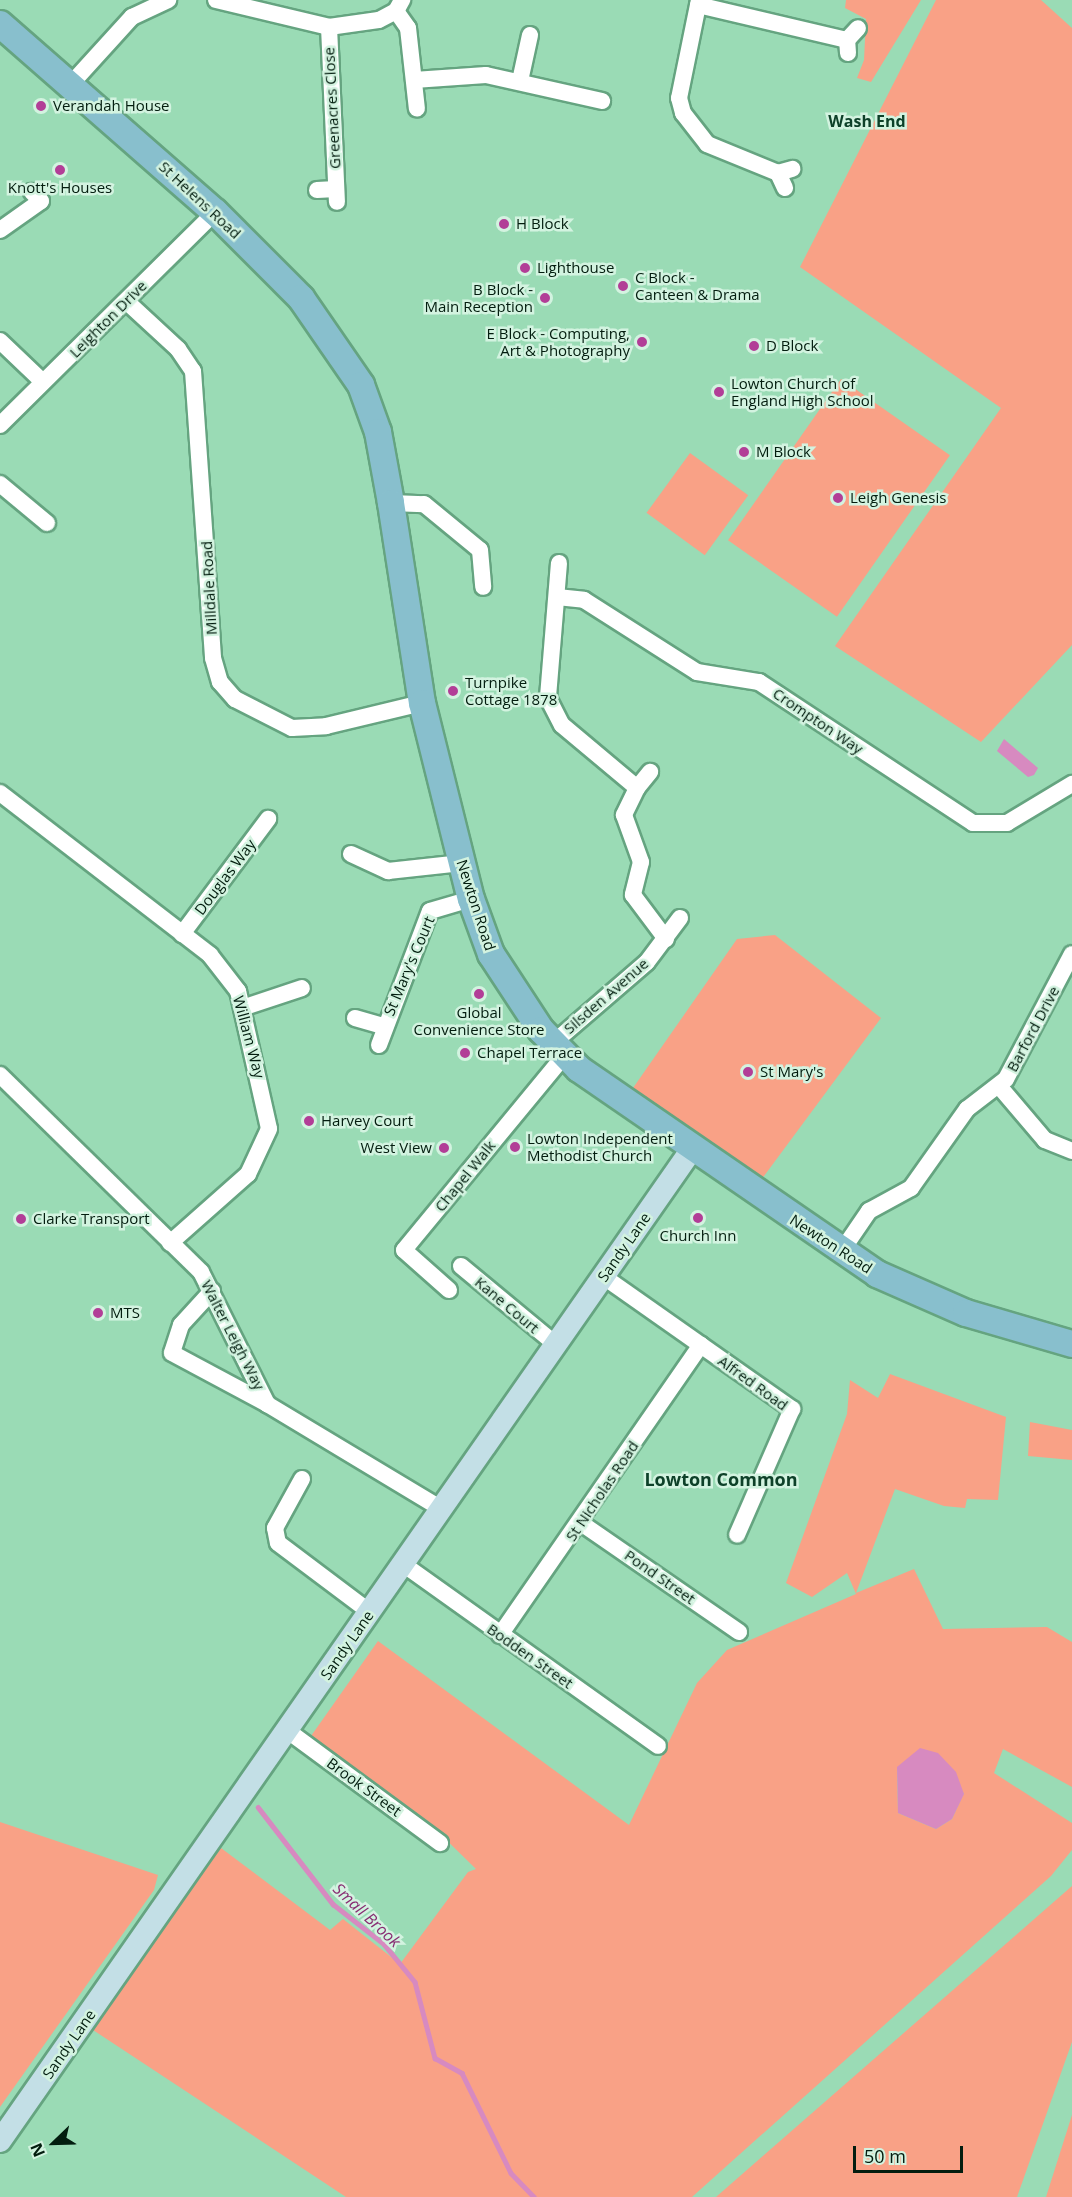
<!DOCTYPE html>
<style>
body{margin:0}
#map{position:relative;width:1072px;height:2197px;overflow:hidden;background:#9adbb5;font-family:"Open Sans",sans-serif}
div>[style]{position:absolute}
.green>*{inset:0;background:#f9a186;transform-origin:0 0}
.water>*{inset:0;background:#d78ac0}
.stream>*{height:4.5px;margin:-2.25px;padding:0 2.25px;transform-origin:2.25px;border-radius:2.25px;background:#d78ac0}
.roads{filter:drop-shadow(2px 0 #65a480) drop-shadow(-2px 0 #65a480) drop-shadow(0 2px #65a480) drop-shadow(0 -2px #65a480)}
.street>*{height:16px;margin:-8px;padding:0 8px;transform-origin:8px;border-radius:8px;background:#fff}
.secondary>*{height:22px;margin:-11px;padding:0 11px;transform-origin:11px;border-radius:11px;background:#c3dfe6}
.primary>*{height:26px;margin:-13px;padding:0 13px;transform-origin:13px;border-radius:13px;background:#88bfcd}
.dots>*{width:16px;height:16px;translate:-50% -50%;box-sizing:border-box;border:3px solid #d3f3e0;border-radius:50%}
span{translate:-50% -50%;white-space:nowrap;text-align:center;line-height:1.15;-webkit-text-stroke:5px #d3f3e0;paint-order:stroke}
.poi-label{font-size:15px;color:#031d0f}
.left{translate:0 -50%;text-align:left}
.right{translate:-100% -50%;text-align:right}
.street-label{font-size:15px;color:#031d0f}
.neighbourhood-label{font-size:16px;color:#0e4129;font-weight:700}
.water-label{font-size:16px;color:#872d72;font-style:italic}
.quarter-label{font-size:18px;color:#0e4129;font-weight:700}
.north{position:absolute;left:24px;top:2113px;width:60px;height:60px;-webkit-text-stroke:4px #d3f3e0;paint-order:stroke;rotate:247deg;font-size:16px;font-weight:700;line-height:24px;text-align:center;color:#031d0f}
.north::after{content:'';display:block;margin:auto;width:21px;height:27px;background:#031d0f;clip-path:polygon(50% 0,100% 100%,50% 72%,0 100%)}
.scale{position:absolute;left:853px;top:2146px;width:110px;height:27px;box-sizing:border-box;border:3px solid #031d0f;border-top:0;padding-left:8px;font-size:18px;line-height:21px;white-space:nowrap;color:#031d0f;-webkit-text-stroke:4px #d3f3e0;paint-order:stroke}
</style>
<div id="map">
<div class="green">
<div style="clip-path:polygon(846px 0,921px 0,871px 82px,857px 78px,864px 60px,866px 19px,845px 8px)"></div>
<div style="clip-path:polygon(936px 0,1041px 0,1072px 28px,1072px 645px,981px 742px,835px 646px,1001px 408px,800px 267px)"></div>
<div style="left:841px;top:379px;width:133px;height:197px;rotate:35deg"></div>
<div style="left:690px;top:453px;width:72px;height:74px;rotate:36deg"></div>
<div style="clip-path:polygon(775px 935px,881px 1018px,761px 1180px,633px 1088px,737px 939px)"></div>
<div style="clip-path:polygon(evenodd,890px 1374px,1006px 1417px,998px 1500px,967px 1499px,965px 1508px,944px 1506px,895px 1489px,856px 1593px,914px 1569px,943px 1629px,1047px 1627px,1072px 1642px,1072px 1787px,1003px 1749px,994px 1773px,1072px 1823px,1072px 1850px,1051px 1876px,692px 2197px,346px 2197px,90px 2028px,221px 1848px,330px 1930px,343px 1919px,400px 1964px,468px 1872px,476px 1869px,426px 1820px,311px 1736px,378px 1641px,629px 1825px,697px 1683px,727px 1650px,856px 1594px,847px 1573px,812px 1597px,786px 1583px,847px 1414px,850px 1380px,878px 1398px,890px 1374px,897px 1767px,964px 1793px,952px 1819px,936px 1829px,898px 1813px,897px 1767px)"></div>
<div style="clip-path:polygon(1030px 1422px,1072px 1430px,1072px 1460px,1028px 1456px)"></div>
<div style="clip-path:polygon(0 1822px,158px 1875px,154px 1890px,0 2107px)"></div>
<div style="clip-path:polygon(1072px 1886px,1072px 2042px,1017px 2197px,716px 2197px)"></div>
<div style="clip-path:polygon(1072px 2115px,1072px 2197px,1046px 2197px)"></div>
</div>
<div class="water">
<div style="clip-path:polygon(1004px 739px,1038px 768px,1034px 775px,1028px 777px,997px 751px)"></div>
<div style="clip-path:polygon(920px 1748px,938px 1753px,956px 1772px,964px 1794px,952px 1819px,936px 1829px,898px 1813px,897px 1767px)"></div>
</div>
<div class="stream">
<div style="left:258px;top:1807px;width:123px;rotate:52.3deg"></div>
<div style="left:333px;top:1904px;width:65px;rotate:38.1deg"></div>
<div style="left:384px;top:1944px;width:49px;rotate:50.8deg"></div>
<div style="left:415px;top:1982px;width:79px;rotate:75.3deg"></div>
<div style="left:435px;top:2058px;width:31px;rotate:29deg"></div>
<div style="left:462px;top:2073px;width:111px;rotate:63.9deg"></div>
<div style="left:511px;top:2173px;width:33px;rotate:46deg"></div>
</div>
<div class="roads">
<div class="street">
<div style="left:216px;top:0;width:116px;rotate:13.4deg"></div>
<div style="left:329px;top:27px;width:50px;rotate:-8deg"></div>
<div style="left:379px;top:20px;width:19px;rotate:-28deg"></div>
<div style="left:396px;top:11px;width:13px;rotate:-61deg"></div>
<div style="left:699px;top:0;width:100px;rotate:101.5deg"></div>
<div style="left:679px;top:98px;width:16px;rotate:75deg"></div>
<div style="left:683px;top:113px;width:39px;rotate:52deg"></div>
<div style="left:707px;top:144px;width:77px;rotate:22.2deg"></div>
<div style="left:698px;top:5px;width:153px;rotate:13.2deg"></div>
<div style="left:396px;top:11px;width:21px;rotate:55deg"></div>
<div style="left:408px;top:28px;width:81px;rotate:83.7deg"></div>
<div style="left:329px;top:27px;width:175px;rotate:87.4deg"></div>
<div style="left:848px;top:53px;width:13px;rotate:-94deg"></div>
<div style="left:847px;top:40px;width:16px;rotate:-47deg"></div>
<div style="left:414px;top:80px;width:72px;rotate:-4deg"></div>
<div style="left:486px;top:75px;width:119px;rotate:12.6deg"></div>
<div style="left:520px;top:81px;width:47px;rotate:-77.7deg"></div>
<div style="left:71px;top:84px;width:91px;rotate:-47.7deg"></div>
<div style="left:132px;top:17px;width:40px;rotate:-25deg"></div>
<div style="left:785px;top:188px;width:17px;rotate:-115deg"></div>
<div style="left:778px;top:173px;width:15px;rotate:-16deg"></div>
<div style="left:317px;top:190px;width:19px;rotate:-3deg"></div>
<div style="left:0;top:230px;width:50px;rotate:-35.3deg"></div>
<div style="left:41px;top:201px;width:13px;rotate:-135deg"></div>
<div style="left:126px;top:301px;width:71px;rotate:42.7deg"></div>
<div style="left:178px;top:349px;width:27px;rotate:56deg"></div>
<div style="left:193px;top:371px;width:288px;rotate:86deg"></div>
<div style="left:213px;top:658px;width:25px;rotate:74deg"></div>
<div style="left:220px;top:682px;width:23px;rotate:49deg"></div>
<div style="left:235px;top:699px;width:64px;rotate:27deg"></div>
<div style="left:292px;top:728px;width:34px;rotate:-3deg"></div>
<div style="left:326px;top:726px;width:99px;rotate:-13.5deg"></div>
<div style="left:0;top:341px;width:59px;rotate:43.6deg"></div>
<div style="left:0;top:425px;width:303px;rotate:-44.7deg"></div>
<div style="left:0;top:484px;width:61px;rotate:39.7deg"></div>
<div style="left:391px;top:503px;width:33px;rotate:2deg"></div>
<div style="left:424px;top:504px;width:72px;rotate:39.4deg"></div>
<div style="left:480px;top:550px;width:37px;rotate:85deg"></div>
<div style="left:559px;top:563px;width:135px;rotate:94.7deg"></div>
<div style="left:548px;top:698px;width:30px;rotate:63deg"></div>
<div style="left:562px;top:725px;width:98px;rotate:40deg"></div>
<div style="left:637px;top:788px;width:30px;rotate:116deg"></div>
<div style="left:624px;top:815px;width:50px;rotate:70.1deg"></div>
<div style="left:641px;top:862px;width:34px;rotate:104deg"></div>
<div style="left:633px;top:895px;width:55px;rotate:53.1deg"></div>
<div style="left:557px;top:597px;width:27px;rotate:6deg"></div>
<div style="left:584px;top:600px;width:134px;rotate:32.5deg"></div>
<div style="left:697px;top:672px;width:63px;rotate:9.2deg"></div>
<div style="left:759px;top:682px;width:256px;rotate:33.4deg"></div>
<div style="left:973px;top:823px;width:34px"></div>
<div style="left:1007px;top:823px;width:76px;rotate:-31deg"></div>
<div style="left:637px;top:788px;width:21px;rotate:-51deg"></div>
<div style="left:0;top:793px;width:265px;rotate:37.6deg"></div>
<div style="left:210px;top:955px;width:46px;rotate:52.1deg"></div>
<div style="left:238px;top:991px;width:141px;rotate:77.3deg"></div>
<div style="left:269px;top:1129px;width:50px;rotate:115deg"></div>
<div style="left:248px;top:1174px;width:104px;rotate:138.5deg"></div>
<div style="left:351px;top:854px;width:41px;rotate:24.7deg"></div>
<div style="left:388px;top:871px;width:74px;rotate:-6.2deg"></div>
<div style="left:182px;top:934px;width:144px;rotate:-53.2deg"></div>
<div style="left:242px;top:1008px;width:63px;rotate:-18.4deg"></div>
<div style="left:355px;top:1018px;width:29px;rotate:16deg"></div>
<div style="left:552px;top:1044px;width:125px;rotate:-40.8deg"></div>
<div style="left:647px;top:962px;width:55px;rotate:-53.1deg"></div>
<div style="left:379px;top:1045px;width:143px;rotate:-69.2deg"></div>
<div style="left:430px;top:911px;width:43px;rotate:-16.3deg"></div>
<div style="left:0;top:1075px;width:281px;rotate:44.4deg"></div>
<div style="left:201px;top:1272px;width:148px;rotate:63.4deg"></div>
<div style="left:267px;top:1404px;width:202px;rotate:31deg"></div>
<div style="left:999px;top:1086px;width:71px;rotate:49.6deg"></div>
<div style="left:1045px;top:1140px;width:29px;rotate:22deg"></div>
<div style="left:841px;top:1252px;width:50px;rotate:-55.7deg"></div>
<div style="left:869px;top:1211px;width:48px;rotate:-28.7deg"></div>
<div style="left:911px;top:1188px;width:97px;rotate:-54.7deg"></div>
<div style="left:967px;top:1109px;width:49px;rotate:-37.6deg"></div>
<div style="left:1006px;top:1079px;width:141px;rotate:-62.2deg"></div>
<div style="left:461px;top:1266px;width:121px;rotate:39.6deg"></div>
<div style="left:604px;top:1277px;width:230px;rotate:35.1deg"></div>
<div style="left:792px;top:1409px;width:137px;rotate:113.6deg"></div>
<div style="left:449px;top:1290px;width:60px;rotate:-138.4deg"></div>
<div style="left:404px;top:1250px;width:251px;rotate:-50.5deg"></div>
<div style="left:212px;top:1291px;width:46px;rotate:132.4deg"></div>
<div style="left:181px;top:1325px;width:29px;rotate:108deg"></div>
<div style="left:172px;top:1353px;width:108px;rotate:28.2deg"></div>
<div style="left:302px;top:1479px;width:56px;rotate:118.9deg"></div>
<div style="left:275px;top:1528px;width:15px;rotate:79deg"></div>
<div style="left:278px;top:1543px;width:115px;rotate:36.9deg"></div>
<div style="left:581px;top:1523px;width:192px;rotate:34.6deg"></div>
<div style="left:403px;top:1564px;width:313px;rotate:35.5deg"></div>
<div style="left:500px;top:1635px;width:353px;rotate:-55.3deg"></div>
<div style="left:288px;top:1731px;width:189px;rotate:36.4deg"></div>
</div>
<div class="secondary">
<div style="left:0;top:2141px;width:1210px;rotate:-55.1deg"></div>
</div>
<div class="primary">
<div style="left:0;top:24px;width:286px;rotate:41.2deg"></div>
<div style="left:215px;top:212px;width:122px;rotate:45deg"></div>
<div style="left:301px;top:298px;width:106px;rotate:55.4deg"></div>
<div style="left:361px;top:385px;width:50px;rotate:70.1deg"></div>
<div style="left:378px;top:432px;width:72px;rotate:79.6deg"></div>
<div style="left:391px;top:503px;width:202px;rotate:81.2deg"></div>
<div style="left:422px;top:703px;width:202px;rotate:76deg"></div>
<div style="left:471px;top:899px;width:59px;rotate:70deg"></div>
<div style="left:491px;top:954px;width:91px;rotate:56.7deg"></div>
<div style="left:541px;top:1030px;width:54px;rotate:45.7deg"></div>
<div style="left:579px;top:1069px;width:362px;rotate:34.5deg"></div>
<div style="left:877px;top:1274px;width:97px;rotate:23.7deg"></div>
<div style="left:966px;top:1313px;width:110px;rotate:16.3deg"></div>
</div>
</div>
<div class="dots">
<div style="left:41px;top:106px;background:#b23e97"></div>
<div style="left:60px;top:170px;background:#b23e97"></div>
<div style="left:504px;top:224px;background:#b23e97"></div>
<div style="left:525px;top:268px;background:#b23e97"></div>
<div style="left:623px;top:286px;background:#b23e97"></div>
<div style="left:545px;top:298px;background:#b23e97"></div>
<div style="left:642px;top:342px;background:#b23e97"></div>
<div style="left:754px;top:346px;background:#b23e97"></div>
<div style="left:719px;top:392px;background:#b23e97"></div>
<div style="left:744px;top:452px;background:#b23e97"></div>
<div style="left:838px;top:498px;background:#b23e97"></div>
<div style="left:453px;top:691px;background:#b23e97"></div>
<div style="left:479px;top:994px;background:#b23e97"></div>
<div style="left:465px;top:1053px;background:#b23e97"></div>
<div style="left:748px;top:1072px;background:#b23e97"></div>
<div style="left:309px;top:1121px;background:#b23e97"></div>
<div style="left:515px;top:1147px;background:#b23e97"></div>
<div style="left:444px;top:1148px;background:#b23e97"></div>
<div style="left:698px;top:1218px;background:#b23e97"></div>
<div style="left:21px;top:1219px;background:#b23e97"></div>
<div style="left:98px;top:1313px;background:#b23e97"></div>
</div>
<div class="poi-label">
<span class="left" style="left:53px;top:106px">Verandah House</span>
<span style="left:60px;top:188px">Knott's Houses</span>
<span class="left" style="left:516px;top:224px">H Block</span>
<span class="left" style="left:537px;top:268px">Lighthouse</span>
<span class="left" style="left:635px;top:286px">C Block -<br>Canteen &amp; Drama</span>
<span class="right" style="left:533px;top:298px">B Block -<br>Main Reception</span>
<span class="right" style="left:630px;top:342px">E Block - Computing,<br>Art &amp; Photography</span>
<span class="left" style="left:766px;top:346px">D Block</span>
<span class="left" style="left:731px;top:392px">Lowton Church of<br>England High School</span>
<span class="left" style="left:756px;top:452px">M Block</span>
<span class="left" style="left:850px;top:498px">Leigh Genesis</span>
<span class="left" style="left:465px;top:691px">Turnpike<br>Cottage 1878</span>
<span style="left:479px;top:1021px">Global<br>Convenience Store</span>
<span class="left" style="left:477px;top:1053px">Chapel Terrace</span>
<span class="left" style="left:760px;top:1072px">St Mary's</span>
<span class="left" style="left:321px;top:1121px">Harvey Court</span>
<span class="left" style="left:527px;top:1147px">Lowton Independent<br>Methodist Church</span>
<span class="right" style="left:432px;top:1148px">West View</span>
<span class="left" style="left:33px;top:1219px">Clarke Transport</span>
<span style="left:698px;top:1236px">Church Inn</span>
<span class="left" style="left:110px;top:1313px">MTS</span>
</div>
<div class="street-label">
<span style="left:332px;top:108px;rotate:-93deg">Greenacres Close</span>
<span style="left:200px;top:200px;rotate:43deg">St Helens Road</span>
<span style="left:108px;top:319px;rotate:-45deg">Leighton Drive</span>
<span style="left:209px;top:588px;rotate:-93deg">Milldale Road</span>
<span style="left:818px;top:721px;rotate:34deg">Crompton Way</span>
<span style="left:225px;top:877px;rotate:-53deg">Douglas Way</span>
<span style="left:476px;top:905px;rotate:72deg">Newton Road</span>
<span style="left:409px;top:966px;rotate:-67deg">St Mary's Court</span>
<span style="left:606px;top:996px;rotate:-41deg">Silsden Avenue</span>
<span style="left:1033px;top:1029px;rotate:-62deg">Barford Drive</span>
<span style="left:249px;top:1037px;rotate:75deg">William Way</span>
<span style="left:465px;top:1176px;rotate:-51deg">Chapel Walk</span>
<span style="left:831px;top:1244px;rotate:33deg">Newton Road</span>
<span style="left:624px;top:1247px;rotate:-55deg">Sandy Lane</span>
<span style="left:507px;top:1305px;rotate:40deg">Kane Court</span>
<span style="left:233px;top:1335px;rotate:63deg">Walter Leigh Way</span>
<span style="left:753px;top:1383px;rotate:36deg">Alfred Road</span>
<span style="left:602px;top:1491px;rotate:-56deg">St Nicholas Road</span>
<span style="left:660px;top:1577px;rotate:35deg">Pond Street</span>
<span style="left:347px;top:1645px;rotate:-55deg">Sandy Lane</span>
<span style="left:530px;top:1656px;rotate:35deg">Bodden Street</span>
<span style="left:364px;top:1787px;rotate:36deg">Brook Street</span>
<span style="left:69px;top:2044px;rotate:-55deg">Sandy Lane</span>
</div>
<div class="neighbourhood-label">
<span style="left:867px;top:121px">Wash End</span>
</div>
<div class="water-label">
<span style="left:367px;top:1915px;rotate:43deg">Small Brook</span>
</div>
<div class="quarter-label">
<span style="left:721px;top:1479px">Lowton Common</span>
</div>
<div class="north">N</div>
<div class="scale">50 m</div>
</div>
